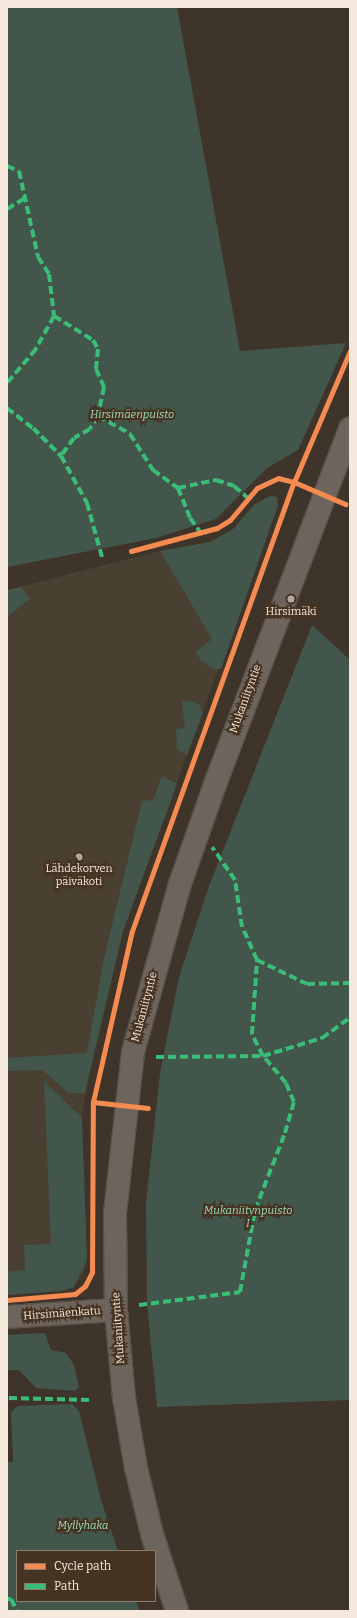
<!DOCTYPE html>
<meta charset="utf-8">
<style>
body{margin:0}
#map{position:relative;width:357px;height:1618px;overflow:hidden;background:#3f3429;font-family:Bitter,serif}
div>[style]{position:absolute}
.education>*{inset:0;background:#4a4031}
.green>*{inset:0;background:#43564b}
.roads{filter:drop-shadow(1px 0 #5a5147) drop-shadow(-1px 0 #5a5147) drop-shadow(0 1px #5a5147) drop-shadow(0 -1px #5a5147)}
.minor>*{height:22px;margin:-11px;padding:0 11px;transform-origin:11px;border-radius:11px;background:#6c645d}
.quiet>*{height:4px;margin-top:-2px;transform-origin:0;background:repeating-linear-gradient(90deg,#3abd76 0 8px,transparent 0 12px)}
.cycleway>*{height:5px;margin:-2.5px;padding:0 2.5px;transform-origin:2.5px;border-radius:2.5px;background:#f68b52}
.dots>*{width:11px;height:11px;translate:-50% -50%;box-sizing:border-box;border:2px solid #473321;border-radius:50%}
span{translate:-50% -50%;white-space:nowrap;text-align:center;line-height:1.15;-webkit-text-stroke:4px #473321;paint-order:stroke}
.park-label{font-size:11px;color:#98dfbe;font-style:italic}
.poi-label{font-size:11px;color:#f5e8dd}
.street-label{font-size:11px;color:#f5e8dd}
.frame{position:absolute;inset:0;border:8px solid #f5e8dd;pointer-events:none}
.legend{position:absolute;left:16px;top:1550px;width:140px;height:52px;box-sizing:border-box;background:#473321;border:1px solid #8d7b6c;margin:0;padding:5px 7px;list-style:none;font-size:12px;color:#f5e8dd}
.legend li{display:flex;align-items:center;gap:8px;height:20px}
.legend b{width:20px;border:1px solid #8d7b6c}
</style>
<div id="map">
<div class="education">
<div style="clip-path:polygon(270px 496px,277px 497px,278px 505px,123px 931px,89px 1069px,82px 1118px,87px 1260px,83px 1273px,74px 1287px,62px 1291px,7px 1295px,7px 590px,160px 551px,210px 542px,233px 529px,254px 505px)"></div>
</div>
<div class="green">
<div style="clip-path:polygon(7px 7px,177px 7px,240px 351px,346px 343px,298px 450px,267px 468px,216px 519px,156px 538px,7px 567px)"></div>
<div style="clip-path:polygon(270px 496px,277px 497px,278px 505px,221px 669px,213px 669px,201px 661px,196px 652px,212px 639px,160px 551px,210px 542px,233px 529px,254px 505px)"></div>
<div style="clip-path:polygon(21px 587px,30px 599px,7px 617px,7px 590px)"></div>
<div style="clip-path:polygon(312px 625px,350px 660px,350px 1400px,157px 1407px,147px 1304px,146px 1203px,160px 1073px,179px 977px,209px 886px)"></div>
<div style="clip-path:polygon(192px 701px,200px 705px,203px 713px,187px 755px,177px 749px,176px 729px,185px 728px,182px 702px)"></div>
<div style="clip-path:polygon(162px 776px,177px 784px,123px 931px,85px 1093px,68px 1093px,43px 1070px,7px 1071px,7px 1058px,87px 1053px,103px 963px,142px 801px,153px 800px)"></div>
<div style="clip-path:polygon(44px 1081px,82px 1118px,87px 1260px,74px 1287px,62px 1291px,7px 1295px,7px 1272px,25px 1270px,24px 1245px,51px 1244px)"></div>
<div style="clip-path:polygon(45px 1333px,51px 1350px,66px 1353px,74px 1365px,79px 1387px,75px 1391px,36px 1388px,19px 1370px,7px 1370px,7px 1335px)"></div>
<div style="clip-path:polygon(72px 1404px,79px 1411px,101px 1500px,118px 1551px,17px 1551px,17px 1601px,136px 1601px,140px 1611px,7px 1611px,7px 1462px,13px 1462px,11px 1412px,18px 1406px)"></div>
</div>
<div class="roads">
<div class="minor">
<div style="left:7px;top:1317px;width:109px;rotate:-3.7deg"></div>
<div style="left:177px;top:1611px;width:81px;rotate:-108deg"></div>
<div style="left:152px;top:1534px;width:68px;rotate:-103.6deg"></div>
<div style="left:136px;top:1468px;width:71px;rotate:-99.7deg"></div>
<div style="left:124px;top:1398px;width:88px;rotate:-95.2deg"></div>
<div style="left:116px;top:1310px;width:97px;rotate:-90.6deg"></div>
<div style="left:115px;top:1213px;width:162px;rotate:-83.6deg"></div>
<div style="left:133px;top:1052px;width:174px;rotate:-74.4deg"></div>
<div style="left:180px;top:884px;width:111px;rotate:-70.6deg"></div>
<div style="left:217px;top:779px;width:375px;rotate:-69.2deg"></div>
</div>
</div>
<div class="quiet">
<div style="left:7px;top:166px;width:13px;rotate:23deg"></div>
<div style="left:19px;top:171px;width:88px;rotate:77.5deg"></div>
<div style="left:38px;top:257px;width:20px;rotate:57deg"></div>
<div style="left:49px;top:274px;width:42px;rotate:83.2deg"></div>
<div style="left:54px;top:316px;width:38px;rotate:119deg"></div>
<div style="left:36px;top:349px;width:45px;rotate:130.5deg"></div>
<div style="left:7px;top:209px;width:21px;rotate:-31deg"></div>
<div style="left:54px;top:316px;width:46px;rotate:31.6deg"></div>
<div style="left:93px;top:340px;width:10px;rotate:61deg"></div>
<div style="left:98px;top:349px;width:20px;rotate:96deg"></div>
<div style="left:96px;top:369px;width:20px;rotate:66deg"></div>
<div style="left:104px;top:387px;width:30px;rotate:102deg"></div>
<div style="left:98px;top:416px;width:15px;rotate:122deg"></div>
<div style="left:90px;top:429px;width:18px;rotate:151deg"></div>
<div style="left:74px;top:438px;width:22px;rotate:126deg"></div>
<div style="left:7px;top:408px;width:33px;rotate:38deg"></div>
<div style="left:33px;top:428px;width:40px;rotate:45deg"></div>
<div style="left:61px;top:456px;width:54px;rotate:61deg"></div>
<div style="left:87px;top:503px;width:56px;rotate:74.5deg"></div>
<div style="left:98px;top:416px;width:37px;rotate:29deg"></div>
<div style="left:130px;top:434px;width:43px;rotate:57.4deg"></div>
<div style="left:153px;top:470px;width:31px;rotate:36deg"></div>
<div style="left:178px;top:488px;width:32px;rotate:68deg"></div>
<div style="left:190px;top:518px;width:19px;rotate:54deg"></div>
<div style="left:178px;top:488px;width:39px;rotate:-12deg"></div>
<div style="left:216px;top:480px;width:19px;rotate:18deg"></div>
<div style="left:234px;top:486px;width:18px;rotate:41deg"></div>
<div style="left:257px;top:960px;width:55px;rotate:25.6deg"></div>
<div style="left:307px;top:984px;width:43px;rotate:-1.3deg"></div>
<div style="left:156px;top:1057px;width:107px;rotate:-0.5deg"></div>
<div style="left:263px;top:1056px;width:62px;rotate:-17deg"></div>
<div style="left:322px;top:1038px;width:34px;rotate:-36deg"></div>
<div style="left:139px;top:1305px;width:102px;rotate:-7.3deg"></div>
<div style="left:240px;top:1292px;width:83px;rotate:-79.6deg"></div>
<div style="left:255px;top:1210px;width:83px;rotate:-68.7deg"></div>
<div style="left:285px;top:1133px;width:32px;rotate:-74deg"></div>
<div style="left:294px;top:1102px;width:21px;rotate:-113deg"></div>
<div style="left:286px;top:1083px;width:35px;rotate:-130deg"></div>
<div style="left:263px;top:1056px;width:25px;rotate:-117deg"></div>
<div style="left:252px;top:1034px;width:74px;rotate:-86.1deg"></div>
<div style="left:257px;top:960px;width:36px;rotate:-114deg"></div>
<div style="left:242px;top:927px;width:48px;rotate:-98.5deg"></div>
<div style="left:235px;top:880px;width:40px;rotate:-124.9deg"></div>
<div style="left:9px;top:1398px;width:81px;rotate:1.4deg"></div>
<div style="left:7px;top:1599px;width:4px"></div>
<div style="left:11px;top:1599px;width:13px;rotate:63deg"></div>
</div>
<div class="cycleway">
<div style="left:131px;top:551px;width:89px;rotate:-15deg"></div>
<div style="left:217px;top:528px;width:15px;rotate:-32deg"></div>
<div style="left:230px;top:520px;width:42px;rotate:-49.8deg"></div>
<div style="left:257px;top:488px;width:23px;rotate:-25deg"></div>
<div style="left:278px;top:478px;width:16px;rotate:14deg"></div>
<div style="left:294px;top:482px;width:56px;rotate:23.3deg"></div>
<div style="left:93px;top:1102px;width:55px;rotate:6.2deg"></div>
<div style="left:7px;top:1300px;width:68px;rotate:-5deg"></div>
<div style="left:75px;top:1294px;width:13px;rotate:-39deg"></div>
<div style="left:85px;top:1286px;width:16px;rotate:-63deg"></div>
<div style="left:92px;top:1272px;width:170px;rotate:-89.7deg"></div>
<div style="left:93px;top:1102px;width:175px;rotate:-77.2deg"></div>
<div style="left:132px;top:931px;width:477px;rotate:-70.2deg"></div>
<div style="left:294px;top:482px;width:142px;rotate:-66.9deg"></div>
</div>
<div class="dots">
<div style="left:291px;top:599px;background:#b5a99e"></div>
<div style="left:79px;top:857px;background:#b5a99e"></div>
</div>
<div class="park-label">
<span style="left:132px;top:415px">Hirsimäenpuisto</span>
<span style="left:248px;top:1218px">Mukaniitynpuisto<br>I</span>
<span style="left:83px;top:1526px">Myllyhaka</span>
</div>
<div class="poi-label">
<span style="left:291px;top:612px">Hirsimäki</span>
<span style="left:79px;top:876px">Lähdekorven<br>päiväkoti</span>
</div>
<div class="street-label">
<span style="left:246px;top:699px;rotate:-70deg">Mukaniityntie</span>
<span style="left:145px;top:1007px;rotate:-75deg">Mukaniityntie</span>
<span style="left:62px;top:1314px;rotate:-4deg">Hirsimäenkatu</span>
<span style="left:119px;top:1328px;rotate:-94deg">Mukaniityntie</span>
</div>
<div class="frame"></div>
<ul class="legend">
<li><b style="height:5px;background:#f68b52"></b>Cycle path</li>
<li><b style="height:5px;background:#3abd76"></b>Path</li>
</ul>
</div>
